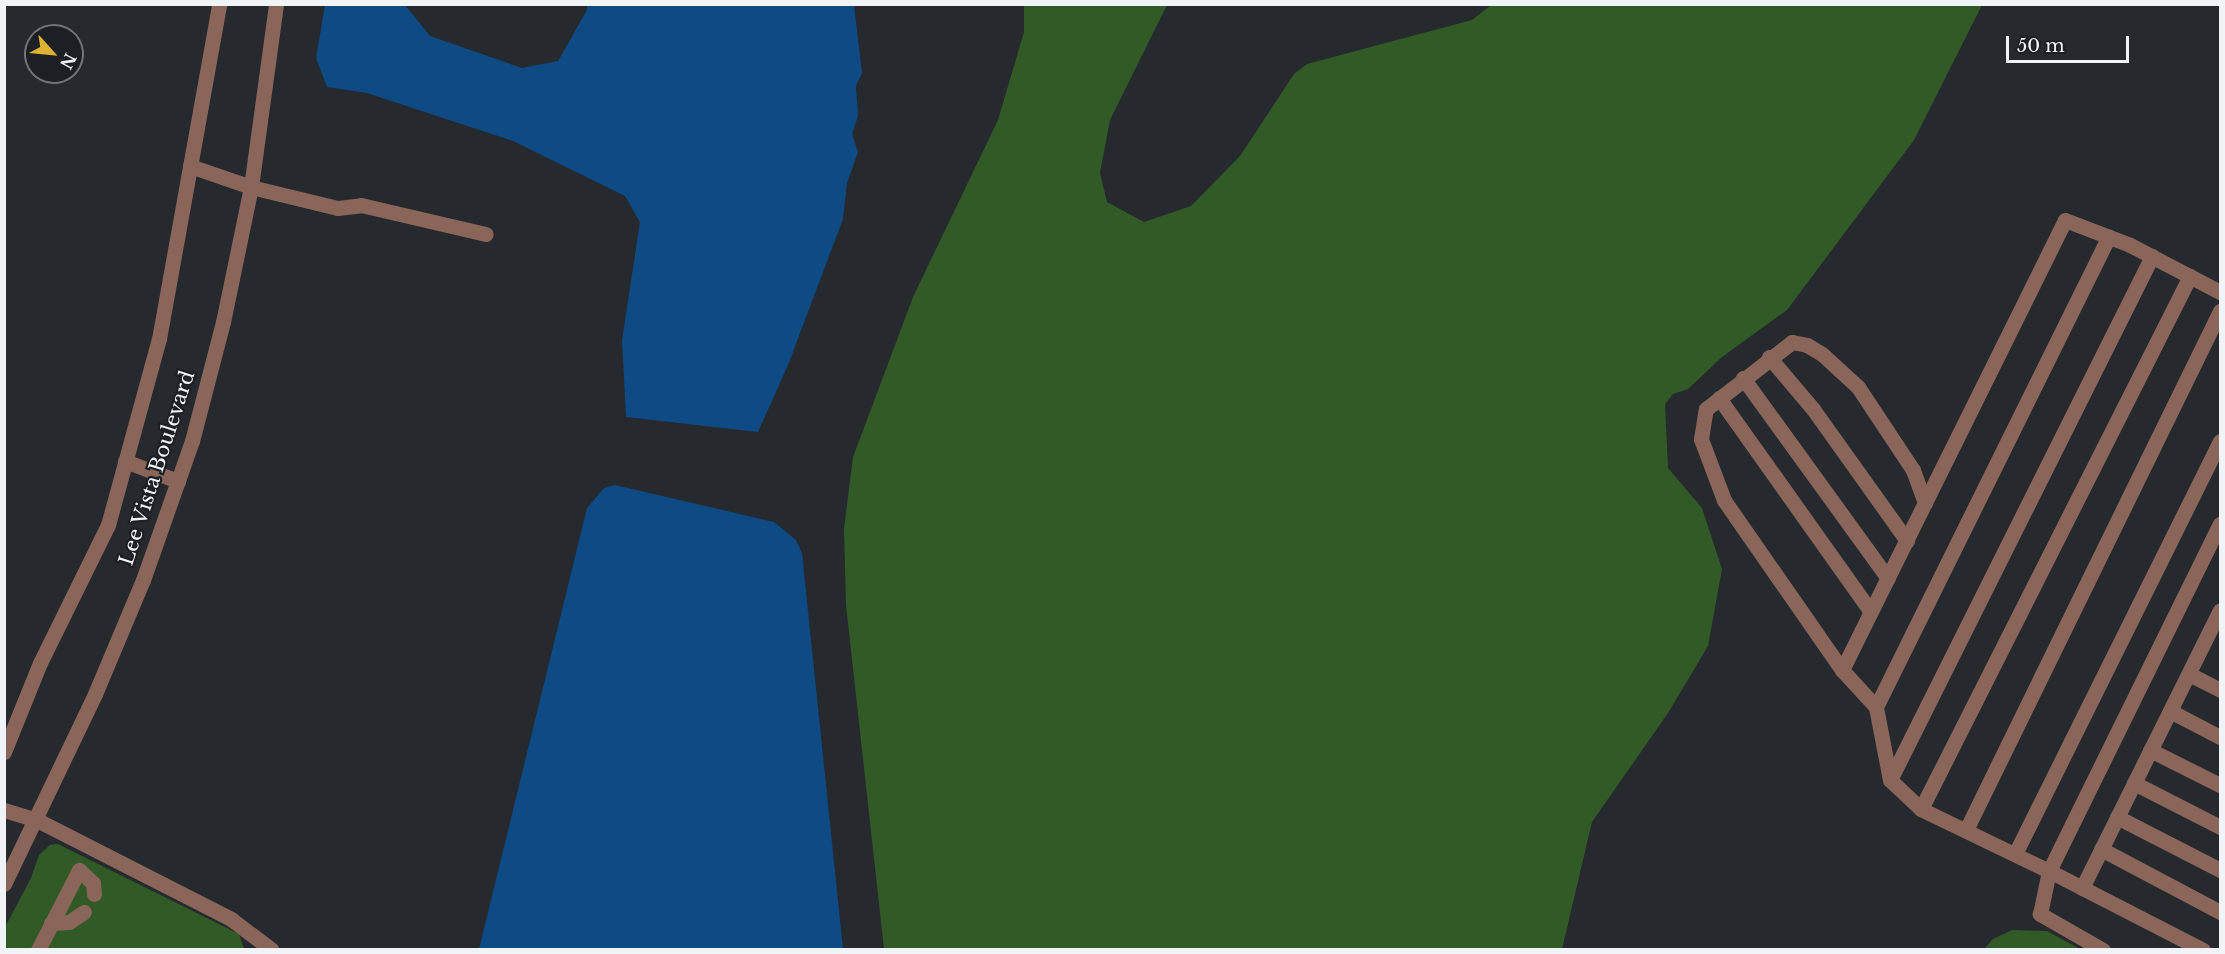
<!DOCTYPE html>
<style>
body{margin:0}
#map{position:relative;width:2225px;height:954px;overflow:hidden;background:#26292e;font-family:"Libre Baskerville",serif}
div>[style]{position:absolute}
.green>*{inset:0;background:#325a26}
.water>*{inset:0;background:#0e4a84}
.minor>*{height:15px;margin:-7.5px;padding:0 7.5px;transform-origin:7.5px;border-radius:7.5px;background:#8a655a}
span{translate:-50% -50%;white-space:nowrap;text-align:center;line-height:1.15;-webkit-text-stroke:4.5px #1c2025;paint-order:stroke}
.street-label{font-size:20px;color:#f1f4f7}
.frame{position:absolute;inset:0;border:6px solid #f1f4f7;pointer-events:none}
.north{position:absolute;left:24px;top:24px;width:60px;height:60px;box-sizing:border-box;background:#1c2025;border:2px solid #717579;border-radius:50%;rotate:117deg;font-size:16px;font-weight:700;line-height:24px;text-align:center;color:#f1f4f7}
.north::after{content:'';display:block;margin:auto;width:21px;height:27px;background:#deb133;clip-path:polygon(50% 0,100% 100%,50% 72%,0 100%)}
.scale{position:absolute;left:2006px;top:36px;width:123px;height:27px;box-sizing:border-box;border:3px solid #f1f4f7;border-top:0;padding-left:8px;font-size:18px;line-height:21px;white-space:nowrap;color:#f1f4f7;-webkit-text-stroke:4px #1c2025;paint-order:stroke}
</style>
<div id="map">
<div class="green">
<div style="clip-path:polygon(1024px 5px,1167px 5px,1110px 120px,1100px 173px,1107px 202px,1144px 222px,1191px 206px,1240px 156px,1294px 74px,1307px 64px,1472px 20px,1491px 5px,1982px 5px,1914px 140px,1787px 310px,1722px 357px,1688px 389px,1673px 394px,1665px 404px,1668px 468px,1702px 508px,1722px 569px,1708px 646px,1668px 713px,1592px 822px,1562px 949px,884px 949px,846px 605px,844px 529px,853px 457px,913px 297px,998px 120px,1024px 32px)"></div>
<div style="clip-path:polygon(58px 844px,239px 934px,244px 949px,5px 950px,5px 927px,31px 878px,39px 855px,50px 845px)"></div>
<div style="clip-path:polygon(2012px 930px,2047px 931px,2080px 949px,1984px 949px,1993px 939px)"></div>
</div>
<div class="water">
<div style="clip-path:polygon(325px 5px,405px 5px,430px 36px,522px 68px,558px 61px,587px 10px,587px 5px,854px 5px,862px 73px,856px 86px,858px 116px,852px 134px,858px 152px,847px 183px,843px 219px,788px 365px,758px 432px,626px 417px,622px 340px,640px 222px,625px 196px,513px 141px,367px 93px,327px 87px,316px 58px)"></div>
<div style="clip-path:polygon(615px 485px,774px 522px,796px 540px,802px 553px,843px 949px,479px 949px,587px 508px,604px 488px)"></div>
</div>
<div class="minor">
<div style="left:190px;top:166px;width:65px;rotate:19deg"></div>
<div style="left:251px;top:187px;width:89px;rotate:13.6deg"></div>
<div style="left:338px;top:208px;width:23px;rotate:-7deg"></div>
<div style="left:361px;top:205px;width:128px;rotate:13.1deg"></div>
<div style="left:1769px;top:357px;width:68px;rotate:49.8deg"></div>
<div style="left:1813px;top:409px;width:162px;rotate:54.5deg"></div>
<div style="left:1743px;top:378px;width:247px;rotate:54.1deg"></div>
<div style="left:1719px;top:398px;width:262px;rotate:54.6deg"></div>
<div style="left:125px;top:461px;width:57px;rotate:20.7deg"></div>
<div style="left:1842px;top:670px;width:207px;rotate:-124.8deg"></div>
<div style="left:1724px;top:500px;width:65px;rotate:-110.7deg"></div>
<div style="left:1701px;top:439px;width:30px;rotate:-81deg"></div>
<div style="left:1706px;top:409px;width:109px;rotate:-37.9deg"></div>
<div style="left:1792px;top:342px;width:15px;rotate:11deg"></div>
<div style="left:1807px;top:345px;width:17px;rotate:31deg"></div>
<div style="left:1822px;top:354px;width:49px;rotate:42.5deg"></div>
<div style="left:1858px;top:387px;width:100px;rotate:56.5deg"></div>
<div style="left:1913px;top:470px;width:35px;rotate:70deg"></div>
<div style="left:2189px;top:674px;width:35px;rotate:27deg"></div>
<div style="left:1876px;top:707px;width:525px;rotate:-63.68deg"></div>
<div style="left:2170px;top:711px;width:56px;rotate:27.5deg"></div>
<div style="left:2150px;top:750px;width:78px;rotate:26.6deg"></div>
<div style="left:4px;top:752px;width:96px;rotate:-68deg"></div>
<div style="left:40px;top:663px;width:154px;rotate:-63.8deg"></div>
<div style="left:108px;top:525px;width:193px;rotate:-74.7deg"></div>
<div style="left:159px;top:339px;width:340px;rotate:-79.8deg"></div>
<div style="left:1890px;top:780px;width:586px;rotate:-63.43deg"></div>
<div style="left:2134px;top:783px;width:97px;rotate:27.1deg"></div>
<div style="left:1921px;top:809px;width:597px;rotate:-63.22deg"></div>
<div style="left:4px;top:810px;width:34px;rotate:17deg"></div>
<div style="left:37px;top:820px;width:218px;rotate:27deg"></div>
<div style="left:231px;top:919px;width:51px;rotate:37.1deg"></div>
<div style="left:2117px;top:817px;width:116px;rotate:27.2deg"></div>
<div style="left:1966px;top:830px;width:578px;rotate:-63.92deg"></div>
<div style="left:2101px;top:849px;width:135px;rotate:27.9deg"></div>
<div style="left:2015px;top:854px;width:461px;rotate:-63.6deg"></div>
<div style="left:4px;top:884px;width:211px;rotate:-64.4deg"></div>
<div style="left:95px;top:694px;width:124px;rotate:-67.2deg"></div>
<div style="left:143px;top:580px;width:147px;rotate:-70.6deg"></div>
<div style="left:192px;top:441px;width:123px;rotate:-75.4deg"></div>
<div style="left:223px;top:322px;width:138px;rotate:-78.3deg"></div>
<div style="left:251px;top:187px;width:185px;rotate:-82.2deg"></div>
<div style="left:2082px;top:888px;width:310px;rotate:-63.6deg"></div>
<div style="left:51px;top:923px;width:18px;rotate:-3deg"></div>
<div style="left:69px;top:922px;width:18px;rotate:-34deg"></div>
<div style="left:38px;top:950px;width:90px;rotate:-62.9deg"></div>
<div style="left:79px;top:870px;width:19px;rotate:43deg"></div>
<div style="left:93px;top:883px;width:11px;rotate:85deg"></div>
<div style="left:2103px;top:950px;width:73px;rotate:-150.3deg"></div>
<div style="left:2040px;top:914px;width:44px;rotate:-78.2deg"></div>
<div style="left:2049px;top:871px;width:142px;rotate:-154.2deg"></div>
<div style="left:1921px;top:809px;width:42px;rotate:-136.9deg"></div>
<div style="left:1890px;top:780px;width:74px;rotate:-100.9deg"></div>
<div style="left:1876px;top:707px;width:50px;rotate:-132.6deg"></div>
<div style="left:1842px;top:670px;width:502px;rotate:-63.64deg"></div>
<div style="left:2065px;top:220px;width:70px;rotate:21deg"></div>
<div style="left:2130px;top:245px;width:102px;rotate:27.6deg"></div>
<div style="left:2203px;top:950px;width:173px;rotate:-152.8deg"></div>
<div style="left:2049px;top:871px;width:387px;rotate:-63.8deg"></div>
</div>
<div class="street-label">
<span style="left:157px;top:468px;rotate:-72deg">Lee Vista Boulevard</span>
</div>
<div class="frame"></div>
<div class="north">N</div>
<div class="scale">50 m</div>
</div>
